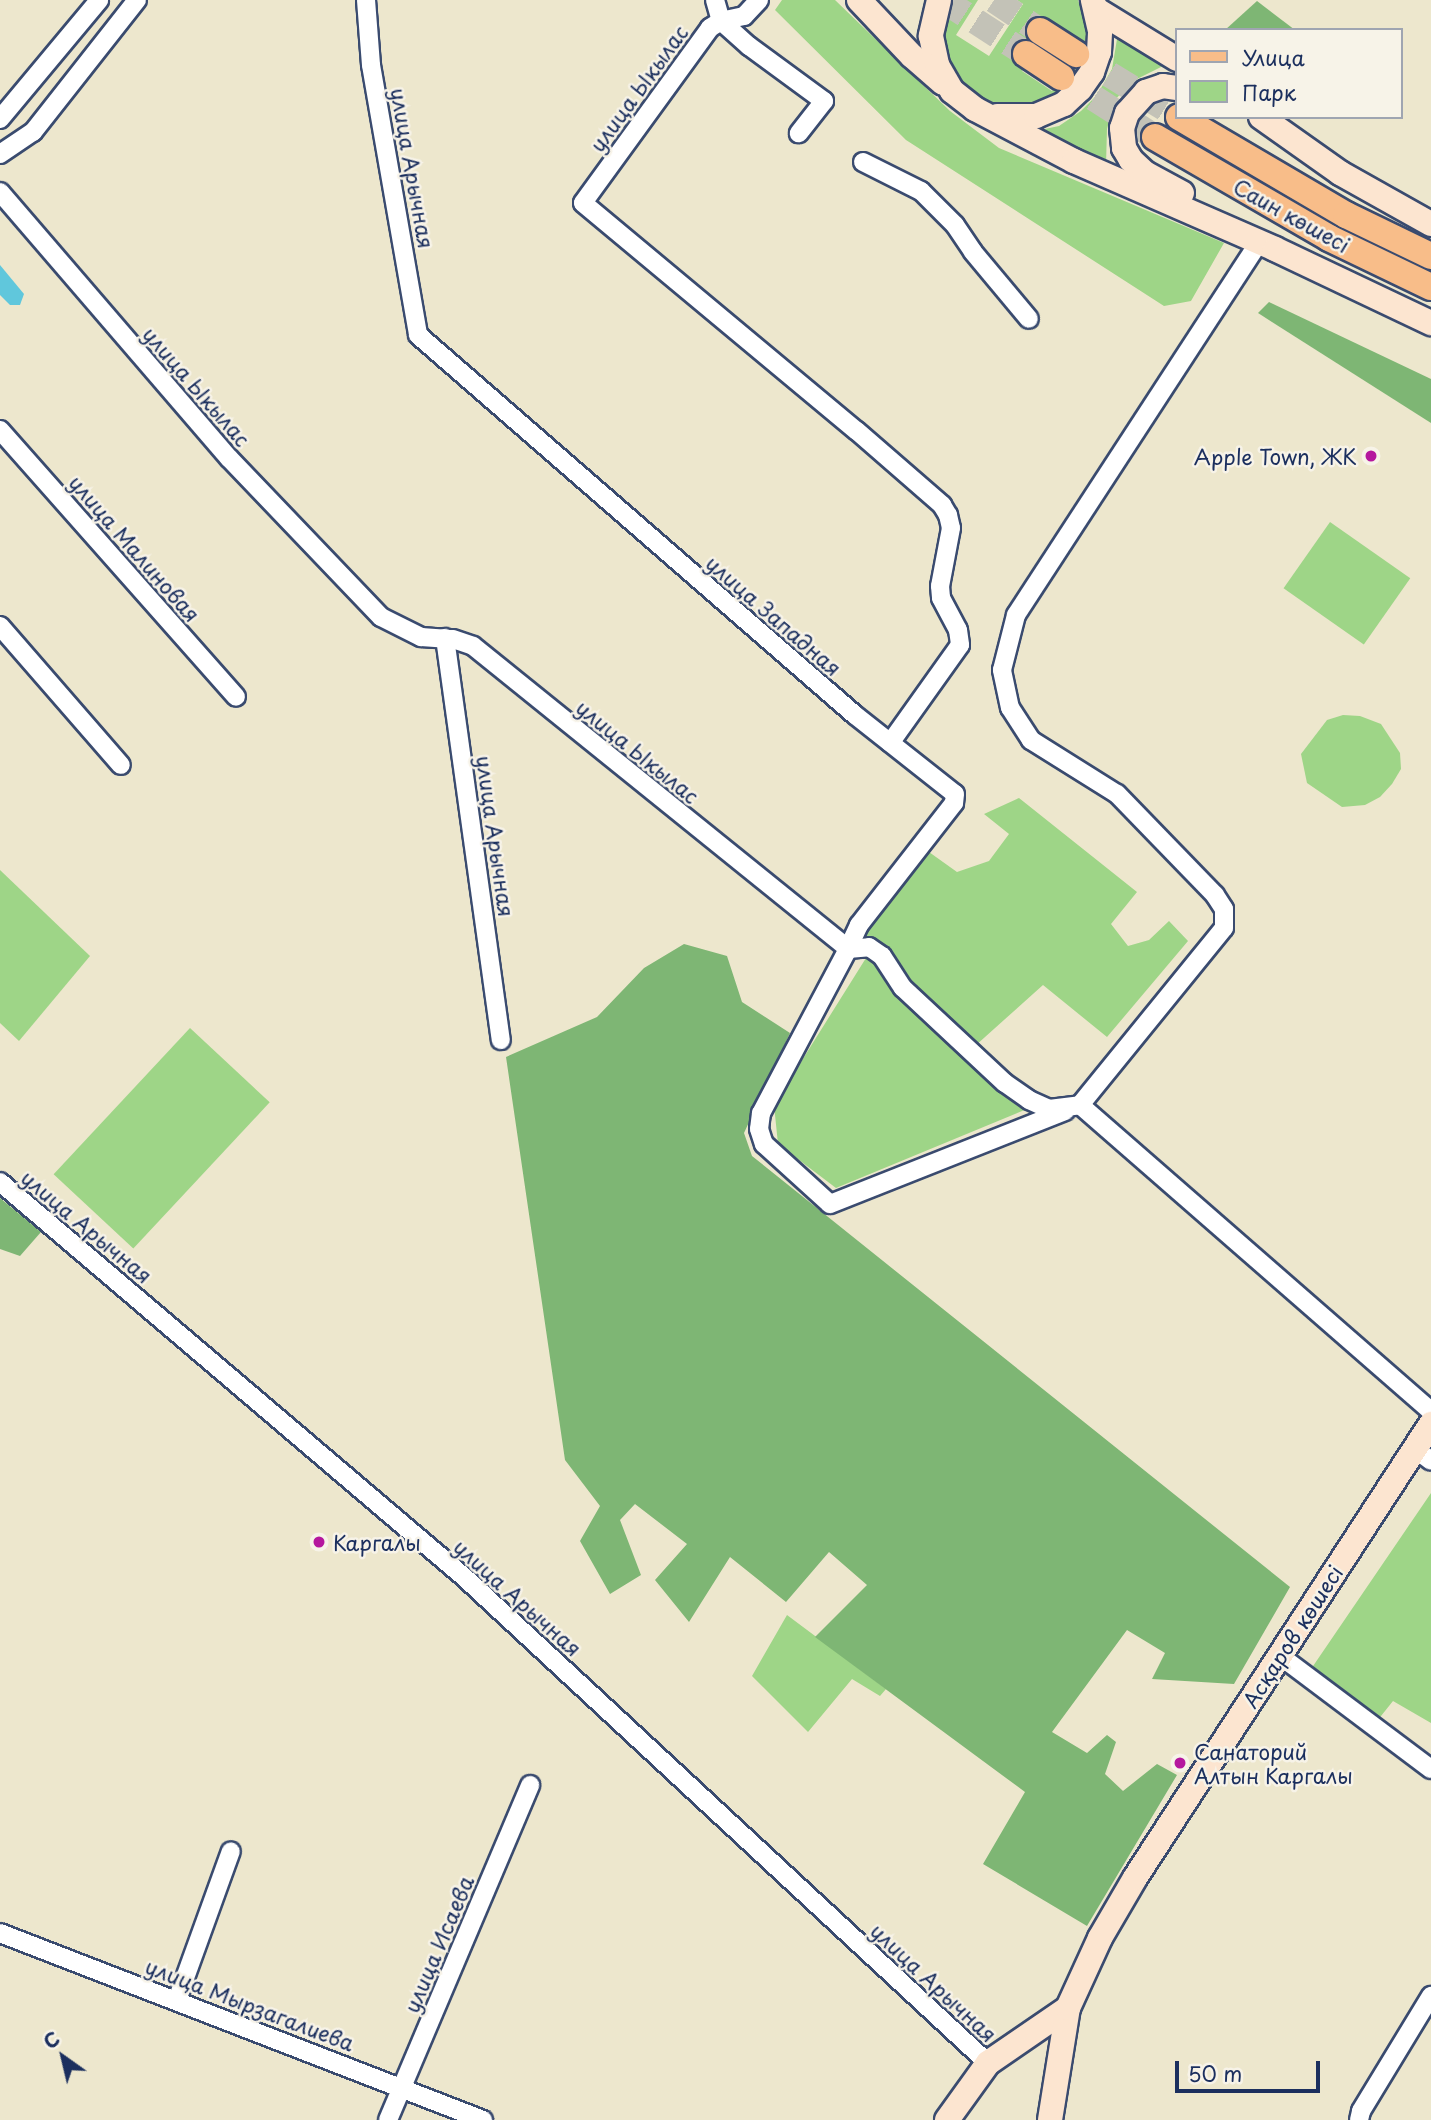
<!DOCTYPE html>
<meta charset="utf-8">
<style>
body{margin:0}
#map{position:relative;width:1431px;height:2120px;overflow:hidden;background:#ede7cd;font-family:"Playpen Sans",sans-serif}
div>[style]{position:absolute}
.green>*{inset:0;background:#9ed587;transform-origin:0 0}
.forest>*{inset:0;background:#7eb674}
.water>*{inset:0;background:#60c7dc}
.primary-tunnel>*{height:26px;margin-top:-13px;transform-origin:0;background:repeating-linear-gradient(90deg,#c3c2b7 0 26px,transparent 0 39px)}
.roads{filter:drop-shadow(2px 0 #3a4b6f) drop-shadow(-2px 0 #3a4b6f) drop-shadow(0 2px #3a4b6f) drop-shadow(0 -2px #3a4b6f)}
.street>*{height:18px;margin:-9px;padding:0 9px;transform-origin:9px;border-radius:9px;background:#fff}
.secondary>*{height:24px;margin:-12px;padding:0 12px;transform-origin:12px;border-radius:12px;background:#fce5d0}
.primary>*{height:26px;margin:-13px;padding:0 13px;transform-origin:13px;border-radius:13px;background:#f8bd89}
.dots>*{width:19px;height:19px;translate:-50% -50%;box-sizing:border-box;border:4px solid #f7f3e8;border-radius:50%}
span{translate:-50% -50%;white-space:nowrap;text-align:center;line-height:1.15;-webkit-text-stroke:5px #f7f3e8;paint-order:stroke}
.street-label{font-size:21px;color:#1b2f5e}
.poi-label{font-size:21px;color:#1b2f5e}
.right{translate:-100% -50%;text-align:right}
.left{translate:0 -50%;text-align:left}
.legend{position:absolute;left:1175px;top:28px;width:228px;height:91px;box-sizing:border-box;background:#f7f3e8;border:2px solid #9fa5b1;margin:0;padding:9px 12px;list-style:none;font-size:21px;color:#1b2f5e}
.legend li{display:flex;align-items:center;gap:14px;height:35px}
.legend b{width:35px;border:2px solid #9fa5b1}
.north{position:absolute;left:28px;top:2022px;width:70px;height:70px;-webkit-text-stroke:5px #f7f3e8;paint-order:stroke;rotate:326deg;font-size:19px;font-weight:700;line-height:28px;text-align:center;color:#1b2f5e}
.north::after{content:'';display:block;margin:auto;width:24px;height:32px;background:#1b2f5e;clip-path:polygon(50% 0,100% 100%,50% 72%,0 100%)}
.scale{position:absolute;left:1175px;top:2061px;width:145px;height:32px;box-sizing:border-box;border:4px solid #1b2f5e;border-top:0;padding-left:9px;font-size:21px;line-height:24px;white-space:nowrap;color:#1b2f5e;-webkit-text-stroke:5px #f7f3e8;paint-order:stroke}
</style>
<div id="map">
<div class="green">
<div style="clip-path:polygon(782px 0,835px 0,950px 111px,999px 148px,1224px 243px,1191px 301px,1164px 306px,906px 140px,775px 10px)"></div>
<div style="clip-path:polygon(evenodd,954px 0,978px 0,956px 35px,989px 56px,1023px 4px,1017px 0,1078px 0,1087px 30px,1082px 62px,1063px 89px,1049px 99px,1034px 105px,1001px 105px,985px 100px,959px 79px,946px 49px,944px 33px,954px 0,1052px 24px,1083px 44px,1052px 91px,1022px 71px,1052px 24px)"></div>
<div style="clip-path:polygon(1112px 25px,1165px 65px,1131px 82px,1115px 100px,1107px 129px,1106px 165px,1040px 130px,1059px 126px,1081px 111px,1097px 95px,1112px 69px,1117px 39px)"></div>
<div style="left:1330px;top:522px;width:98px;height:81px;rotate:35deg"></div>
<div style="clip-path:polygon(1343px 715px,1360px 716px,1381px 724px,1400px 753px,1401px 769px,1392px 784px,1380px 797px,1365px 805px,1342px 807px,1307px 783px,1301px 754px,1327px 720px)"></div>
<div style="clip-path:polygon(1019px 798px,1137px 892px,1111px 924px,1128px 946px,1149px 940px,1169px 921px,1188px 941px,1107px 1037px,1043px 985px,975px 1046px,996px 1071px,991px 1085px,1027px 1109px,836px 1188px,778px 1144px,774px 1105px,866px 958px,863px 931px,929px 852px,957px 872px,989px 861px,1009px 834px,984px 814px)"></div>
<div style="clip-path:polygon(0 870px,90px 956px,19px 1041px,0 1023px)"></div>
<div style="left:190px;top:1028px;width:109px;height:200px;rotate:43deg"></div>
<div style="clip-path:polygon(1431px 1493px,1431px 1723px,1393px 1701px,1377px 1721px,1309px 1672px)"></div>
<div style="clip-path:polygon(787px 1615px,886px 1689px,880px 1696px,852px 1679px,808px 1732px,752px 1676px)"></div>
</div>
<div class="forest">
<div style="clip-path:polygon(1257px 1px,1295px 30px,1225px 30px)"></div>
<div style="clip-path:polygon(1269px 302px,1431px 379px,1431px 423px,1258px 313px)"></div>
<div style="clip-path:polygon(684px 944px,727px 956px,742px 1002px,790px 1033px,744px 1133px,752px 1156px,1290px 1587px,1234px 1684px,1152px 1679px,1165px 1653px,1127px 1630px,1052px 1732px,1087px 1753px,1107px 1735px,1116px 1742px,1105px 1774px,1123px 1791px,1157px 1764px,1177px 1775px,1087px 1926px,983px 1864px,1025px 1792px,815px 1637px,867px 1585px,829px 1552px,786px 1602px,730px 1557px,689px 1622px,655px 1580px,687px 1544px,635px 1504px,620px 1520px,641px 1575px,610px 1594px,580px 1541px,600px 1506px,565px 1460px,506px 1057px,597px 1017px,644px 968px)"></div>
<div style="clip-path:polygon(0 1198px,41px 1232px,20px 1256px,0 1249px)"></div>
</div>
<div class="water">
<div style="clip-path:polygon(0 265px,24px 294px,20px 305px,10px 305px,0 295px)"></div>
</div>
<div class="primary-tunnel">
<div style="left:943px;top:0;width:99px;rotate:33deg"></div>
<div style="left:994px;top:0;width:55px;rotate:34deg"></div>
<div style="left:1076px;top:54px;width:111px;rotate:31.4deg"></div>
<div style="left:1061px;top:77px;width:112px;rotate:32.6deg"></div>
</div>
<div class="roads">
<div class="street">
<div style="left:366px;top:0;width:65px;rotate:85.6deg"></div>
<div style="left:371px;top:65px;width:274px;rotate:80.1deg"></div>
<div style="left:418px;top:335px;width:579px;rotate:41.01deg"></div>
<div style="left:855px;top:715px;width:127px;rotate:38.3deg"></div>
<div style="left:955px;top:794px;width:9px;rotate:96deg"></div>
<div style="left:954px;top:803px;width:155px;rotate:127.9deg"></div>
<div style="left:859px;top:925px;width:26px;rotate:115deg"></div>
<div style="left:848px;top:949px;width:21px;rotate:-5deg"></div>
<div style="left:869px;top:947px;width:16px;rotate:35deg"></div>
<div style="left:882px;top:956px;width:38px;rotate:57deg"></div>
<div style="left:903px;top:988px;width:139px;rotate:43deg"></div>
<div style="left:1005px;top:1083px;width:29px;rotate:35deg"></div>
<div style="left:1029px;top:1100px;width:22px;rotate:24deg"></div>
<div style="left:1049px;top:1109px;width:31px;rotate:-7deg"></div>
<div style="left:1080px;top:1105px;width:228px;rotate:-50.9deg"></div>
<div style="left:1224px;top:928px;width:19px;rotate:-90deg"></div>
<div style="left:1224px;top:909px;width:17px;rotate:-123deg"></div>
<div style="left:1215px;top:895px;width:141px;rotate:-134.1deg"></div>
<div style="left:1117px;top:794px;width:102px;rotate:-147.9deg"></div>
<div style="left:1031px;top:740px;width:38px;rotate:-123deg"></div>
<div style="left:1010px;top:708px;width:39px;rotate:-102deg"></div>
<div style="left:1002px;top:670px;width:57px;rotate:-75.7deg"></div>
<div style="left:1016px;top:615px;width:445px;rotate:-56.9deg"></div>
<div style="left:715px;top:0;width:22px;rotate:74deg"></div>
<div style="left:721px;top:21px;width:38px;rotate:42deg"></div>
<div style="left:749px;top:46px;width:93px;rotate:36.3deg"></div>
<div style="left:824px;top:101px;width:41px;rotate:128deg"></div>
<div style="left:759px;top:0;width:22px;rotate:133deg"></div>
<div style="left:744px;top:16px;width:24px;rotate:168deg"></div>
<div style="left:721px;top:21px;width:13px;rotate:148deg"></div>
<div style="left:710px;top:28px;width:216px;rotate:126deg"></div>
<div style="left:583px;top:203px;width:356px;rotate:39.8deg"></div>
<div style="left:857px;top:431px;width:113px;rotate:41deg"></div>
<div style="left:942px;top:505px;width:12px;rotate:59deg"></div>
<div style="left:948px;top:515px;width:13px;rotate:77deg"></div>
<div style="left:951px;top:528px;width:59px;rotate:100.7deg"></div>
<div style="left:940px;top:586px;width:12px;rotate:85deg"></div>
<div style="left:941px;top:598px;width:36px;rotate:62deg"></div>
<div style="left:958px;top:630px;width:15px;rotate:82deg"></div>
<div style="left:960px;top:645px;width:120px;rotate:125.5deg"></div>
<div style="left:0;top:119px;width:155px;rotate:-50.2deg"></div>
<div style="left:0;top:154px;width:40px;rotate:-34deg"></div>
<div style="left:33px;top:132px;width:168px;rotate:-51.8deg"></div>
<div style="left:863px;top:162px;width:65px;rotate:26.6deg"></div>
<div style="left:921px;top:191px;width:48px;rotate:45deg"></div>
<div style="left:955px;top:225px;width:32px;rotate:56deg"></div>
<div style="left:973px;top:252px;width:87px;rotate:50.1deg"></div>
<div style="left:0;top:192px;width:351px;rotate:49.3deg"></div>
<div style="left:229px;top:458px;width:220px;rotate:46.3deg"></div>
<div style="left:381px;top:617px;width:45px;rotate:26.6deg"></div>
<div style="left:421px;top:637px;width:32px;rotate:4deg"></div>
<div style="left:453px;top:639px;width:21px;rotate:19deg"></div>
<div style="left:473px;top:646px;width:482px;rotate:38.9deg"></div>
<div style="left:848px;top:949px;width:186px;rotate:117.9deg"></div>
<div style="left:761px;top:1113px;width:16px;rotate:97deg"></div>
<div style="left:759px;top:1129px;width:16px;rotate:72deg"></div>
<div style="left:764px;top:1144px;width:89px;rotate:42.3deg"></div>
<div style="left:830px;top:1204px;width:253px;rotate:-21.6deg"></div>
<div style="left:0;top:430px;width:356px;rotate:48.5deg"></div>
<div style="left:0;top:626px;width:184px;rotate:49deg"></div>
<div style="left:445px;top:638px;width:406px;rotate:82.1deg"></div>
<div style="left:1080px;top:1105px;width:466px;rotate:41.1deg"></div>
<div style="left:0;top:1182px;width:608px;rotate:40.4deg"></div>
<div style="left:463px;top:1576px;width:716px;rotate:42.85deg"></div>
<div style="left:1414px;top:1448px;width:21px;rotate:37deg"></div>
<div style="left:1279px;top:1655px;width:190px;rotate:36.9deg"></div>
<div style="left:0;top:1933px;width:518px;rotate:21.16deg"></div>
<div style="left:177px;top:2000px;width:158px;rotate:-70.1deg"></div>
<div style="left:388px;top:2120px;width:364px;rotate:-67deg"></div>
<div style="left:1359px;top:2120px;width:9px;rotate:-77deg"></div>
<div style="left:1361px;top:2111px;width:135px;rotate:-58.7deg"></div>
</div>
<div class="secondary">
<div style="left:859px;top:0;width:77px;rotate:46.6deg"></div>
<div style="left:912px;top:56px;width:41px;rotate:41.1deg"></div>
<div style="left:939px;top:0;width:37px;rotate:103deg"></div>
<div style="left:931px;top:36px;width:30px;rotate:78deg"></div>
<div style="left:937px;top:65px;width:30px;rotate:60deg"></div>
<div style="left:952px;top:91px;width:29px;rotate:38deg"></div>
<div style="left:975px;top:109px;width:112px;rotate:27.7deg"></div>
<div style="left:1074px;top:161px;width:219px;rotate:23.6deg"></div>
<div style="left:1275px;top:249px;width:173px;rotate:25.4deg"></div>
<div style="left:1097px;top:10px;width:94px;rotate:31.5deg"></div>
<div style="left:1177px;top:88px;width:14px;rotate:-172deg"></div>
<div style="left:1163px;top:86px;width:18px;rotate:161deg"></div>
<div style="left:1146px;top:92px;width:28px;rotate:132deg"></div>
<div style="left:1127px;top:113px;width:16px;rotate:108deg"></div>
<div style="left:1122px;top:128px;width:20px;rotate:84deg"></div>
<div style="left:1124px;top:148px;width:14px;rotate:60deg"></div>
<div style="left:1131px;top:160px;width:19px;rotate:43deg"></div>
<div style="left:1145px;top:173px;width:42px;rotate:28.4deg"></div>
<div style="left:997px;top:116px;width:39px"></div>
<div style="left:1036px;top:116px;width:30px;rotate:-23deg"></div>
<div style="left:1064px;top:104px;width:22px;rotate:-43deg"></div>
<div style="left:1080px;top:89px;width:21px;rotate:-55deg"></div>
<div style="left:1092px;top:72px;width:21px;rotate:-71deg"></div>
<div style="left:1099px;top:52px;width:21px;rotate:-87deg"></div>
<div style="left:1100px;top:31px;width:32px;rotate:-103deg"></div>
<div style="left:1261px;top:117px;width:97px;rotate:35.3deg"></div>
<div style="left:1340px;top:173px;width:104px;rotate:29.3deg"></div>
<div style="left:947px;top:2120px;width:70px;rotate:-54.3deg"></div>
<div style="left:988px;top:2063px;width:97px;rotate:-34.5deg"></div>
<div style="left:1050px;top:2120px;width:113px;rotate:-80.9deg"></div>
<div style="left:1068px;top:2008px;width:77px;rotate:-65.4deg"></div>
<div style="left:1100px;top:1938px;width:69px;rotate:-59.7deg"></div>
<div style="left:1135px;top:1878px;width:542px;rotate:-56.9deg"></div>
</div>
<div class="primary">
<div style="left:1040px;top:31px;width:43px;rotate:32.6deg"></div>
<div style="left:1026px;top:54px;width:42px;rotate:33.3deg"></div>
<div style="left:1179px;top:117px;width:194px;rotate:30.4deg"></div>
<div style="left:1346px;top:215px;width:94px;rotate:25.8deg"></div>
<div style="left:1155px;top:137px;width:201px;rotate:30.1deg"></div>
<div style="left:1329px;top:238px;width:113px;rotate:25.7deg"></div>
</div>
</div>
<div class="dots">
<div style="left:1371px;top:456px;background:#b5179e"></div>
<div style="left:319px;top:1542px;background:#b5179e"></div>
<div style="left:1180px;top:1763px;background:#b5179e"></div>
</div>
<div class="street-label">
<span style="left:638px;top:88px;rotate:-54deg">улица Ыкылас</span>
<span style="left:413px;top:168px;rotate:80deg">улица Арычная</span>
<span style="left:1292px;top:215px;rotate:29deg">Саин көшесі</span>
<span style="left:197px;top:386px;rotate:49deg">улица Ыкылас</span>
<span style="left:135px;top:548px;rotate:49deg">улица Малиновая</span>
<span style="left:774px;top:615px;rotate:41deg">улица Западная</span>
<span style="left:638px;top:751px;rotate:39deg">улица Ыкылас</span>
<span style="left:496px;top:836px;rotate:82deg">улица Арычная</span>
<span style="left:87px;top:1226px;rotate:40deg">улица Арычная</span>
<span style="left:518px;top:1597px;rotate:42deg">улица Арычная</span>
<span style="left:1292px;top:1636px;rotate:-57deg">Асқаров көшесі</span>
<span style="left:438px;top:1944px;rotate:-67deg">улица Исаева</span>
<span style="left:934px;top:1982px;rotate:43deg">улица Арычная</span>
<span style="left:250px;top:2004px;rotate:21deg">улица Мырзагалиева</span>
</div>
<div class="poi-label">
<span class="right" style="left:1357px;top:456px">Apple Town, ЖК</span>
<span class="left" style="left:333px;top:1542px">Каргалы</span>
<span class="left" style="left:1194px;top:1763px">Санаторий<br>Алтын Каргалы</span>
</div>
<ul class="legend">
<li><b style="height:9px;background:#f8bd89"></b>Улица</li>
<li><b style="height:19px;background:#9ed587"></b>Парк</li>
</ul>
<div class="north">С</div>
<div class="scale">50 m</div>
</div>
